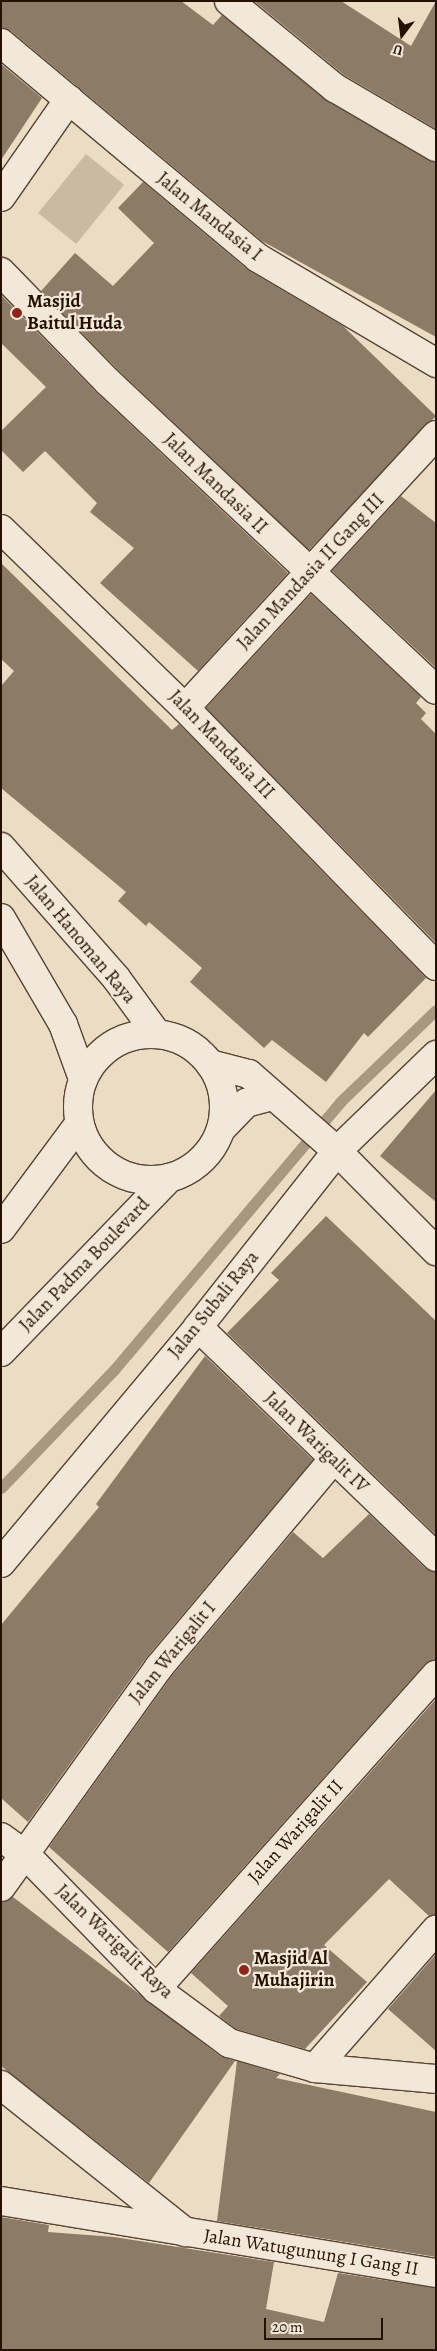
<!DOCTYPE html>
<style>
body{margin:0}
#map{position:relative;width:437px;height:2351px;overflow:hidden;background:#ebdcc4;font-family:Alegreya,serif}
div>[style]{position:absolute}
.green>*{inset:0;background:#cab9a3;transform-origin:0 0}
.stream>*{height:11px;margin:-5.5px;padding:0 5.5px;transform-origin:5.5px;border-radius:5.5px;background:#a89781}
.building>*{inset:0;background:#8c7b66}
.roads{filter:drop-shadow(1px 0 #574431) drop-shadow(-1px 0 #574431) drop-shadow(0 1px #574431) drop-shadow(0 -1px #574431)}
.minor>*{height:28px;margin:-14px;padding:0 14px;transform-origin:14px;border-radius:14px;background:#f2e8d9}
.minor>.ring{margin:-14px;padding:0;box-sizing:content-box;background:none;border:28px solid #f2e8d9;border-radius:50%}
.dots>*{width:14px;height:14px;translate:-50% -50%;box-sizing:border-box;border:2px solid #f2e8d9;border-radius:50%}
span{translate:-50% -50%;white-space:nowrap;text-align:center;line-height:1.15;-webkit-text-stroke:4.5px #f2e8d9;paint-order:stroke}
.street-label{font-size:19px;color:#261100}
.poi-label{font-size:19px;color:#261100;font-weight:700}
.left{translate:0 -50%;text-align:left}
.frame{position:absolute;inset:0;border:2px solid #261100;pointer-events:none}
.north{position:absolute;left:377px;top:10px;width:50px;height:50px;-webkit-text-stroke:4px #f2e8d9;paint-order:stroke;rotate:195deg;font-size:14px;font-weight:700;line-height:20px;text-align:center;color:#261100}
.north::after{content:'';display:block;margin:auto;width:18px;height:22px;background:#261100;clip-path:polygon(50% 0,100% 100%,50% 72%,0 100%)}
.scale{position:absolute;left:264px;top:2318px;width:119px;height:22px;box-sizing:border-box;border:2px solid #261100;border-top:0;padding-left:6px;font-size:15px;line-height:18px;white-space:nowrap;color:#261100;-webkit-text-stroke:4px #f2e8d9;paint-order:stroke}
</style>
<div id="map">
<div class="green">
<div style="left:86px;top:154px;width:49px;height:76px;rotate:39deg"></div>
</div>
<div class="stream">
<div style="left:1px;top:1488px;width:162px;rotate:-46.3deg"></div>
<div style="left:113px;top:1371px;width:352px;rotate:-49.8deg"></div>
<div style="left:340px;top:1102px;width:133px;rotate:-43.8deg"></div>
</div>
<div class="building">
<div style="clip-path:polygon(1px 1px,181px 1px,213px 25px,222px 15px,327px 101px,436px 163px,436px 337px,262px 241px,11px 31px,1px 28px)"></div>
<div style="clip-path:polygon(254px 1px,341px 1px,411px 46px,436px 1px,436px 129px,344px 75px)"></div>
<div style="clip-path:polygon(1px 64px,42px 98px,1px 160px)"></div>
<div style="clip-path:polygon(143px 182px,248px 270px,343px 326px,436px 416px,309px 550px,118px 370px,41px 291px,75px 253px,113px 286px,154px 243px,118px 208px)"></div>
<div style="clip-path:polygon(1px 295px,96px 392px,288px 573px,198px 671px,100px 583px,134px 548px,90px 512px,97px 503px,45px 451px,23px 472px,1px 450px,1px 431px,46px 387px,1px 343px)"></div>
<div style="clip-path:polygon(401px 496px,436px 523px,436px 668px,332px 571px)"></div>
<div style="clip-path:polygon(1px 563px,172px 730px,179px 724px,426px 978px,368px 1037px,364px 1033px,326px 1082px,272px 1040px,264px 1048px,190px 982px,202px 968px,149px 922px,146px 926px,118px 901px,126px 892px,1px 788px,1px 686px,14px 671px,1px 659px)"></div>
<div style="clip-path:polygon(311px 594px,421px 697px,416px 703px,426px 713px,421px 719px,436px 734px,436px 943px,206px 708px)"></div>
<div style="clip-path:polygon(436px 1090px,436px 1202px,380px 1156px)"></div>
<div style="clip-path:polygon(326px 1216px,436px 1321px,436px 1535px,227px 1333px,279px 1280px,271px 1273px)"></div>
<div style="clip-path:polygon(205px 1356px,313px 1460px,146px 1658px,28px 1822px,1px 1798px,1px 1625px,99px 1507px,96px 1504px)"></div>
<div style="clip-path:polygon(369px 1514px,425px 1568px,436px 1572px,436px 1660px,424px 1665px,168px 1952px,49px 1847px,171px 1677px,293px 1532px,323px 1558px)"></div>
<div style="clip-path:polygon(436px 1699px,436px 1915px,429px 1916px,389px 1879px,324px 1945px,367px 1982px,305px 2049px,236px 2029px,219px 2016px,228px 2006px,191px 1973px)"></div>
<div style="clip-path:polygon(13px 1897px,220px 2056px,235px 2061px,149px 2183px,1px 2066px,1px 1902px)"></div>
<div style="clip-path:polygon(436px 1954px,436px 2051px,388px 2009px)"></div>
<div style="clip-path:polygon(237px 2061px,280px 2074px,276px 2078px,436px 2112px,436px 2257px,217px 2221px)"></div>
<div style="clip-path:polygon(1px 2217px,49px 2225px,48px 2232px,114px 2237px,274px 2262px,266px 2309px,324px 2322px,338px 2273px,436px 2288px,436px 2350px,1px 2350px)"></div>
</div>
<div class="roads">
<div class="minor">
<div style="left:229px;top:1px;width:137px;rotate:39.4deg"></div>
<div style="left:335px;top:88px;width:117px;rotate:30.3deg"></div>
<div style="left:1px;top:43px;width:335px;rotate:39.9deg"></div>
<div style="left:258px;top:258px;width:207px;rotate:30.5deg"></div>
<div style="left:1px;top:197px;width:119px;rotate:-55.2deg"></div>
<div style="left:1px;top:272px;width:152px;rotate:45.8deg"></div>
<div style="left:107px;top:381px;width:451px;rotate:43.2deg"></div>
<div style="left:1px;top:529px;width:257px;rotate:44.2deg"></div>
<div style="left:185px;top:708px;width:360px;rotate:45.8deg"></div>
<div style="left:185px;top:708px;width:371px;rotate:-47.4deg"></div>
<div style="left:1px;top:847px;width:174px;rotate:48.7deg"></div>
<div style="left:116px;top:978px;width:69px;rotate:53.8deg"></div>
<div style="left:1px;top:918px;width:123px;rotate:59.7deg"></div>
<div style="left:63px;top:1024px;width:59px;rotate:70deg"></div>
<div class="ring" style="left:78px;top:1034px;width:118px;height:118px"></div>
<div style="left:210px;top:1064px;width:40px;rotate:14.4deg"></div>
<div style="left:249px;top:1074px;width:117px;rotate:41.2deg"></div>
<div style="left:337px;top:1151px;width:141px;rotate:45.3deg"></div>
<div style="left:222px;top:1128px;width:35px;rotate:-46deg"></div>
<div style="left:246px;top:1103px;width:27px;rotate:-15deg"></div>
<div style="left:1px;top:1229px;width:131px;rotate:-53.4deg"></div>
<div style="left:198px;top:1327px;width:331px;rotate:44deg"></div>
<div style="left:1px;top:1352px;width:242px;rotate:-46deg"></div>
<div style="left:1px;top:1563px;width:307px;rotate:-50.1deg"></div>
<div style="left:198px;top:1327px;width:224px;rotate:-51.7deg"></div>
<div style="left:337px;top:1151px;width:138px;rotate:-44.1deg"></div>
<div style="left:1px;top:1837px;width:31px;rotate:36deg"></div>
<div style="left:26px;top:1855px;width:187px;rotate:45.9deg"></div>
<div style="left:156px;top:1989px;width:91px;rotate:36.5deg"></div>
<div style="left:229px;top:2043px;width:90px;rotate:16.2deg"></div>
<div style="left:315px;top:2068px;width:121px;rotate:5.2deg"></div>
<div style="left:1px;top:1887px;width:271px;rotate:-54.3deg"></div>
<div style="left:159px;top:1667px;width:270px;rotate:-50deg"></div>
<div style="left:156px;top:1989px;width:421px;rotate:-48.3deg"></div>
<div style="left:315px;top:2068px;width:184px;rotate:-48.8deg"></div>
<div style="left:1px;top:2085px;width:236px;rotate:38.6deg"></div>
<div style="left:1px;top:2201px;width:441px;rotate:9.4deg"></div>
</div>
</div>
<div class="dots">
<div style="left:17px;top:313px;background:#8f2418"></div>
<div style="left:244px;top:1970px;background:#8f2418"></div>
</div>
<div class="street-label">
<span style="left:209px;top:217px;rotate:39deg">Jalan Mandasia I</span>
<span style="left:215px;top:484px;rotate:44deg">Jalan Mandasia II</span>
<span style="left:311px;top:572px;rotate:-47deg">Jalan Mandasia II Gang III</span>
<span style="left:221px;top:745px;rotate:46deg">Jalan Mandasia III</span>
<span style="left:80px;top:940px;rotate:50deg">Jalan Hanoman Raya</span>
<span style="left:85px;top:1265px;rotate:-46deg">Jalan Padma Boulevard</span>
<span style="left:214px;top:1305px;rotate:-51deg">Jalan Subali Raya</span>
<span style="left:316px;top:1443px;rotate:44deg">Jalan Warigalit IV</span>
<span style="left:173px;top:1653px;rotate:-51deg">Jalan Warigalit I</span>
<span style="left:296px;top:1832px;rotate:-48deg">Jalan Warigalit II</span>
<span style="left:114px;top:1942px;rotate:44deg">Jalan Warigalit Raya</span>
<span style="left:311px;top:2253px;rotate:9deg">Jalan Watugunung I Gang II</span>
</div>
<div class="poi-label">
<span class="left" style="left:27px;top:313px">Masjid<br>Baitul Huda</span>
<span class="left" style="left:254px;top:1970px">Masjid Al<br>Muhajirin</span>
</div>
<div class="frame"></div>
<div class="north">U</div>
<div class="scale">20 m</div>
</div>
